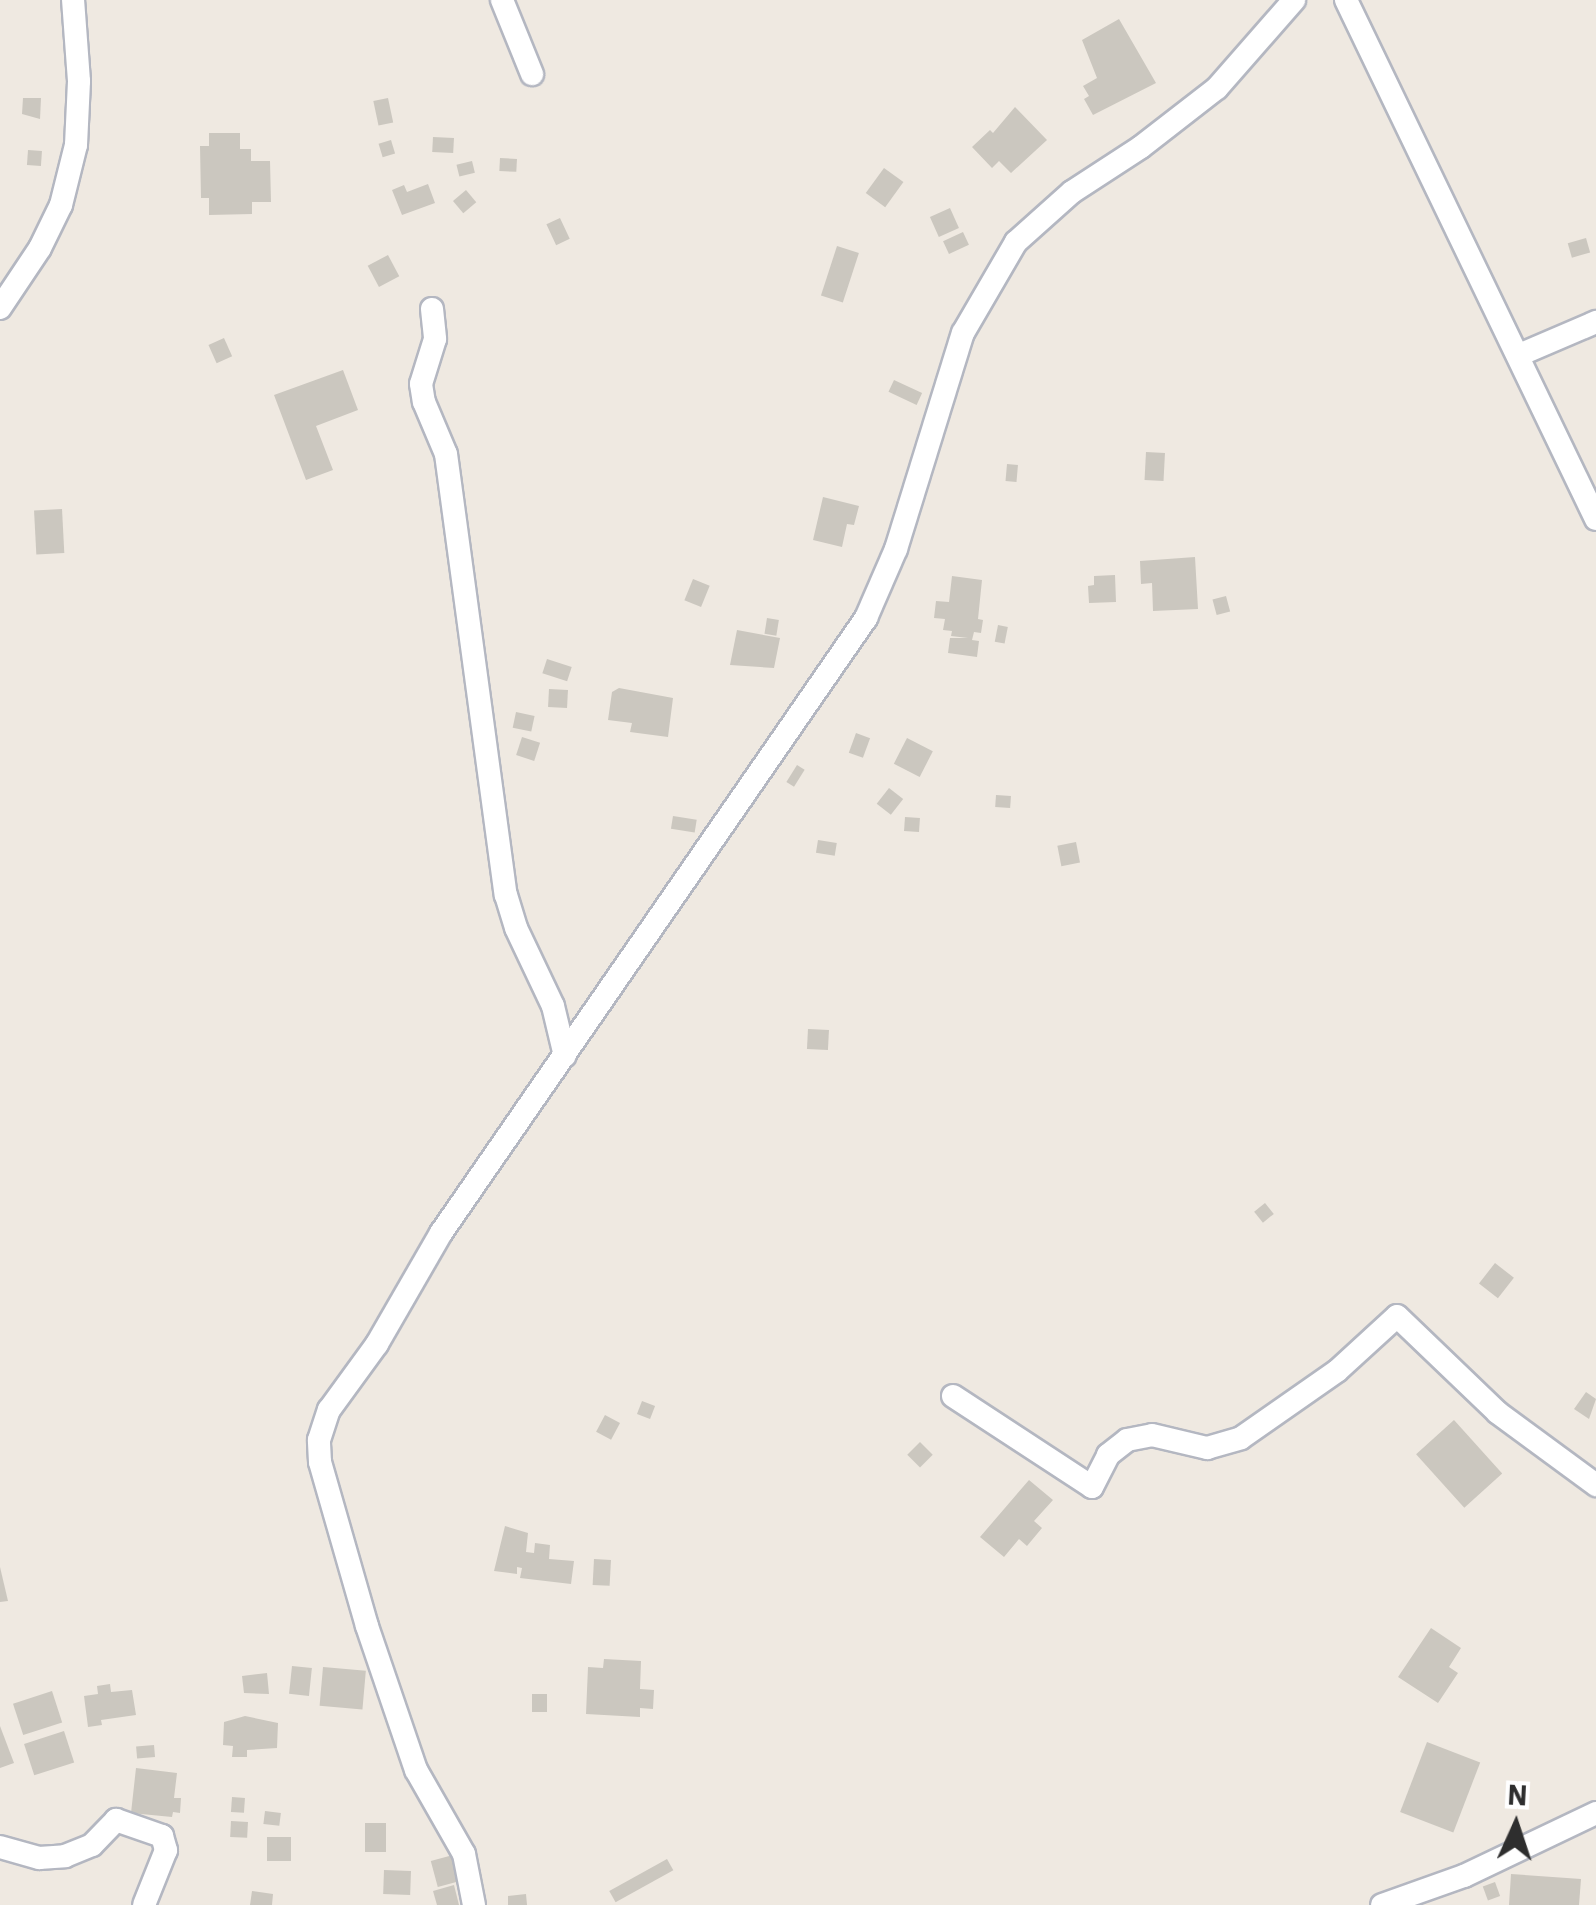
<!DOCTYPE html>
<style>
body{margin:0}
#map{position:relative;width:1596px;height:1905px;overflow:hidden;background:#efe9e1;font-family:"IBM Plex Sans",sans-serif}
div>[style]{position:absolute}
.building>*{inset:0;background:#cbc7bf;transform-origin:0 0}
.roads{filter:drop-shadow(2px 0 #b4b7c1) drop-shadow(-2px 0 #b4b7c1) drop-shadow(0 2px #b4b7c1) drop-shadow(0 -2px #b4b7c1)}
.minor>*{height:22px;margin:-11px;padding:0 11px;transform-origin:11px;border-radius:11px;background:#fff}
span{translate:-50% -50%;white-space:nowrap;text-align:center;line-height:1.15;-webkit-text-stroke:9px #fff;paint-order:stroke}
.north{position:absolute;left:1466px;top:1775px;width:100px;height:100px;-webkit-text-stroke:8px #fff;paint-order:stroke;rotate:3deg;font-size:28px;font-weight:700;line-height:40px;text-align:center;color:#2e2e2e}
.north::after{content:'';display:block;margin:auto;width:35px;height:45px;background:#2e2e2e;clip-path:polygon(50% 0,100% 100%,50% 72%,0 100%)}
</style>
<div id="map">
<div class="building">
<div style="clip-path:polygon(1119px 19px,1156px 83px,1093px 115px,1084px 99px,1089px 96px,1083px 86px,1097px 78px,1082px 40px)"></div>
<div style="clip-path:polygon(23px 98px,41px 98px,40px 119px,22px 114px)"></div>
<div style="left:388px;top:98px;width:25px;height:15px;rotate:78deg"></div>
<div style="clip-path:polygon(1015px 107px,1047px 140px,1011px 173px,999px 161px,992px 168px,972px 147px,990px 130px,993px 133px)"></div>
<div style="clip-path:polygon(209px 133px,240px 133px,240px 149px,251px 149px,251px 161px,270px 161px,271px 202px,252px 202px,252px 214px,209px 215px,209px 198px,201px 198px,200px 146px,209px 146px)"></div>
<div style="left:433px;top:137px;width:21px;height:15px;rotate:3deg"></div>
<div style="left:391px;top:140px;width:14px;height:13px;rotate:73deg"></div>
<div style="left:28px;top:150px;width:14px;height:15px;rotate:4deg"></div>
<div style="left:500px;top:158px;width:17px;height:13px;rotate:3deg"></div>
<div style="left:472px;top:161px;width:12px;height:16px;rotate:76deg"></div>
<div style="left:884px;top:168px;width:24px;height:31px;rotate:36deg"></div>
<div style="clip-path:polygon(428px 184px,435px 203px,402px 215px,392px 190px,404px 185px,407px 192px)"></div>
<div style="left:466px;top:190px;width:16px;height:17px;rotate:50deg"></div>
<div style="left:950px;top:208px;width:22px;height:22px;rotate:66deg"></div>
<div style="left:560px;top:218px;width:23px;height:15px;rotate:65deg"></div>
<div style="left:963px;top:232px;width:14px;height:22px;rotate:65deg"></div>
<div style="left:1586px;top:238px;width:15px;height:19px;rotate:74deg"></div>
<div style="left:837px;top:246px;width:23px;height:52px;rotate:18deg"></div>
<div style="left:388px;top:255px;width:24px;height:23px;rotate:62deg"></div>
<div style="left:224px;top:338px;width:20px;height:17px;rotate:66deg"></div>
<div style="clip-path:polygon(343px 370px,358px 410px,316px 426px,333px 470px,306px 480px,274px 395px)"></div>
<div style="left:894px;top:380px;width:31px;height:13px;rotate:25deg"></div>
<div style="left:1146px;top:452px;width:19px;height:28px;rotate:3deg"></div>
<div style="left:1007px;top:464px;width:11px;height:17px;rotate:5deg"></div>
<div style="clip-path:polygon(823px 497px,859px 506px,854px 525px,847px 524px,842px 547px,813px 540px)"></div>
<div style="left:62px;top:509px;width:44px;height:28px;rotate:87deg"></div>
<div style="clip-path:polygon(1195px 557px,1198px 609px,1153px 611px,1152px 583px,1141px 584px,1140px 561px)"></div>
<div style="clip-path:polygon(1115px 575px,1116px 602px,1089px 603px,1088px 586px,1094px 585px,1094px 576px)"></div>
<div style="clip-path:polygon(952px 576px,982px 580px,978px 619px,983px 620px,981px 633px,974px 632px,972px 640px,979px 641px,977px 657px,948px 653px,950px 638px,968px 638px,951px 636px,952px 631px,943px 630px,945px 619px,934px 618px,936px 601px,949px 602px)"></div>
<div style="left:693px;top:579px;width:18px;height:23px;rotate:22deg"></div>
<div style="left:1226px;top:596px;width:16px;height:14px;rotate:75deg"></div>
<div style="left:767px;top:618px;width:12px;height:16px;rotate:9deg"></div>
<div style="left:998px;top:625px;width:10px;height:17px;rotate:11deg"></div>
<div style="clip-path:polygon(737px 630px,780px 638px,774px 668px,730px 665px)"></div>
<div style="left:547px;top:659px;width:26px;height:15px;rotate:18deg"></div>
<div style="clip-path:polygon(619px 688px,673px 698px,668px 737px,630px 732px,632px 723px,608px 720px,612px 692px)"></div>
<div style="left:549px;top:689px;width:19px;height:18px;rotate:3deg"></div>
<div style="left:516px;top:712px;width:19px;height:16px;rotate:12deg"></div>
<div style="left:856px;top:733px;width:15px;height:21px;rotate:20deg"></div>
<div style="left:522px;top:737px;width:19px;height:19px;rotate:18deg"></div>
<div style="left:907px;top:738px;width:29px;height:29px;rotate:27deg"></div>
<div style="left:797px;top:765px;width:9px;height:20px;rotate:32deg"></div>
<div style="left:889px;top:788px;width:18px;height:20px;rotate:38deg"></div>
<div style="left:996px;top:795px;width:15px;height:12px;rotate:4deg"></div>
<div style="left:673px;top:816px;width:24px;height:13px;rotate:9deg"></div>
<div style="left:905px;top:817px;width:15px;height:14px;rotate:4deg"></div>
<div style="left:818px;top:840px;width:19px;height:13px;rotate:9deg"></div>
<div style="left:1076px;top:842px;width:21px;height:19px;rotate:79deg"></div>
<div style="left:808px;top:1029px;width:21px;height:20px;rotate:3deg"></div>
<div style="left:1265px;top:1203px;width:14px;height:14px;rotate:51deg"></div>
<div style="left:1495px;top:1263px;width:24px;height:26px;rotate:38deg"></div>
<div style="clip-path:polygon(1586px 1392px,1596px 1399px,1589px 1419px,1574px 1409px)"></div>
<div style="left:642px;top:1401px;width:14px;height:14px;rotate:21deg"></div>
<div style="left:605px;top:1415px;width:17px;height:19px;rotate:28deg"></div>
<div style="left:1454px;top:1420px;width:72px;height:51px;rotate:48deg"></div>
<div style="left:920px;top:1442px;width:18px;height:18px;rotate:45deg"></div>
<div style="clip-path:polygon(1029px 1480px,1053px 1500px,1034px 1521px,1042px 1528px,1027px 1546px,1019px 1539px,1004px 1557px,980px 1537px)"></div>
<div style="clip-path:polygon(505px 1526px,528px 1533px,526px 1552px,534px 1553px,535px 1543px,550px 1545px,549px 1559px,574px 1561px,571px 1584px,520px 1578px,522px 1568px,517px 1567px,517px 1574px,494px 1571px)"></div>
<div style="left:594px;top:1559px;width:17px;height:26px;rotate:3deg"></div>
<div style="clip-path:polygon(0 1567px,8px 1601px,0 1602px)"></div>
<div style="clip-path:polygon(1431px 1628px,1461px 1648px,1449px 1667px,1458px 1673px,1438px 1703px,1398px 1677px)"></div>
<div style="clip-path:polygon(604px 1659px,641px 1661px,640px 1689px,654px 1690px,653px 1709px,640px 1708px,640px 1717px,586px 1714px,588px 1667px,603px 1668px)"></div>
<div style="left:292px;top:1666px;width:20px;height:28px;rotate:6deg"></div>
<div style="left:323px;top:1667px;width:43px;height:39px;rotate:5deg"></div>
<div style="clip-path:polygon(267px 1673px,269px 1694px,244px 1693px,242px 1676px)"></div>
<div style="clip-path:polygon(110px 1684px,111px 1692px,132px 1690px,136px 1715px,101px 1720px,102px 1725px,88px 1727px,84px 1696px,98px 1694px,97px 1686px)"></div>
<div style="left:52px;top:1691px;width:33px;height:41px;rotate:72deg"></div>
<div style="left:547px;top:1694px;width:18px;height:15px;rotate:90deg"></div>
<div style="clip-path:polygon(245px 1716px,278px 1723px,277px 1748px,247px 1750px,247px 1757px,232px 1757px,233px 1746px,223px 1745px,224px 1722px)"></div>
<div style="clip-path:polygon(0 1726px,14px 1763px,0 1768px)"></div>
<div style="left:64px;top:1731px;width:33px;height:42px;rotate:72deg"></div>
<div style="left:1427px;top:1742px;width:57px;height:75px;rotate:21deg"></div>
<div style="left:154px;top:1745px;width:12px;height:18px;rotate:85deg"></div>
<div style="clip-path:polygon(136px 1768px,177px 1773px,174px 1798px,181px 1798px,180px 1813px,173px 1812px,172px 1817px,131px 1813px)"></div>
<div style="left:232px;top:1797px;width:13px;height:15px;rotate:4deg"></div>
<div style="left:265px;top:1811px;width:16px;height:13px;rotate:7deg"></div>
<div style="left:231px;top:1821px;width:17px;height:16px;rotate:3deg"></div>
<div style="left:365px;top:1823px;width:21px;height:29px"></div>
<div style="left:267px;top:1837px;width:24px;height:24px"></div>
<div style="left:453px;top:1855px;width:27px;height:23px;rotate:75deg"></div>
<div style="left:667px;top:1859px;width:13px;height:66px;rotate:61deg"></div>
<div style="left:384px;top:1870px;width:27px;height:24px;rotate:2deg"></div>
<div style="clip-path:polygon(1511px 1874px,1581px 1879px,1579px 1905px,1509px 1905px)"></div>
<div style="left:1495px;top:1882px;width:15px;height:13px;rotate:70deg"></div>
<div style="clip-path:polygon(454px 1885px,459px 1905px,437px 1905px,433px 1891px)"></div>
<div style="clip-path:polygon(252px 1891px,273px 1894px,272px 1905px,250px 1905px)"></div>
<div style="clip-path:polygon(526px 1894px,527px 1905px,508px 1905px,508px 1896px)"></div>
</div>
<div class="roads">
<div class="minor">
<div style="left:502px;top:0;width:80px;rotate:67.9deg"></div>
<div style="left:1346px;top:0;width:576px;rotate:64.28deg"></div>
<div style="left:0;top:308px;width:72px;rotate:-56.3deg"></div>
<div style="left:40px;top:248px;width:48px;rotate:-64deg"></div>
<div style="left:61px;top:205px;width:62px;rotate:-76deg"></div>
<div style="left:76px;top:145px;width:64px;rotate:-87.3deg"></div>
<div style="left:79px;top:81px;width:81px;rotate:-94.2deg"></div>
<div style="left:432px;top:309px;width:30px;rotate:84deg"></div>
<div style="left:435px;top:339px;width:47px;rotate:107.3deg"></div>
<div style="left:421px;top:384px;width:18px;rotate:81deg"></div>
<div style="left:424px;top:402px;width:56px;rotate:67.1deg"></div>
<div style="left:446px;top:454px;width:445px;rotate:82.3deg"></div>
<div style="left:506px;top:895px;width:34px;rotate:73deg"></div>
<div style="left:516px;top:928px;width:86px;rotate:64.6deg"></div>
<div style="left:553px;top:1006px;width:51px;rotate:76.5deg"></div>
<div style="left:1519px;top:355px;width:84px;rotate:-23.2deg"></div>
<div style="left:953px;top:1396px;width:166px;rotate:33.2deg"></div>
<div style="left:1092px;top:1487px;width:36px;rotate:-63deg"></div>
<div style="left:1108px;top:1455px;width:24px;rotate:-38deg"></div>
<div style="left:1127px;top:1440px;width:25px;rotate:-11deg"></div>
<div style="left:1152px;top:1435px;width:57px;rotate:13.3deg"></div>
<div style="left:1207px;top:1448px;width:35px;rotate:-16deg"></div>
<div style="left:1241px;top:1438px;width:117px;rotate:-34.9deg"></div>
<div style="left:1337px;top:1371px;width:81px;rotate:-42.5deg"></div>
<div style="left:1397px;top:1316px;width:140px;rotate:43.8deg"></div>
<div style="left:1498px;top:1413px;width:122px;rotate:36.3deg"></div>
<div style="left:0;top:1847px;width:41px;rotate:15.8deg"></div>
<div style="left:39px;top:1858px;width:26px;rotate:-4deg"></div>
<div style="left:65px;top:1856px;width:29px;rotate:-22deg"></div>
<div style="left:92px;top:1845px;width:35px;rotate:-46deg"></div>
<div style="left:116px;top:1820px;width:49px;rotate:19.2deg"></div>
<div style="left:162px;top:1836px;width:15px;rotate:74deg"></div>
<div style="left:166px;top:1850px;width:59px;rotate:111.8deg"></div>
<div style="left:474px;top:1905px;width:52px;rotate:-101.1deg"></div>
<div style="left:464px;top:1854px;width:97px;rotate:-119.7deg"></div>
<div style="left:416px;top:1770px;width:152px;rotate:-108.8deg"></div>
<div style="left:367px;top:1626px;width:171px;rotate:-106deg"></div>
<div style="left:320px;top:1462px;width:22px;rotate:-93deg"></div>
<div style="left:319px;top:1440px;width:32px;rotate:-72deg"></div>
<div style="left:329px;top:1410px;width:82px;rotate:-54deg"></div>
<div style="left:377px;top:1344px;width:128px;rotate:-60deg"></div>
<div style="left:441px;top:1233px;width:748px;rotate:-55.35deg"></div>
<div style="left:866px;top:618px;width:75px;rotate:-66.5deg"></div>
<div style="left:896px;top:549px;width:226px;rotate:-72.8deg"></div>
<div style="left:963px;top:333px;width:105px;rotate:-59.8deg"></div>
<div style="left:1016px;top:242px;width:75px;rotate:-41.8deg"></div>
<div style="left:1072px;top:192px;width:82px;rotate:-33.1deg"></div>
<div style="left:1141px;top:147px;width:96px;rotate:-37.8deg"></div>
<div style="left:1217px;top:88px;width:117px;rotate:-48.8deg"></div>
<div style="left:1382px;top:1905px;width:87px;rotate:-19.5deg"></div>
<div style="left:1464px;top:1876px;width:146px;rotate:-25.5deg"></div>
</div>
</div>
<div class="north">N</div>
</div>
